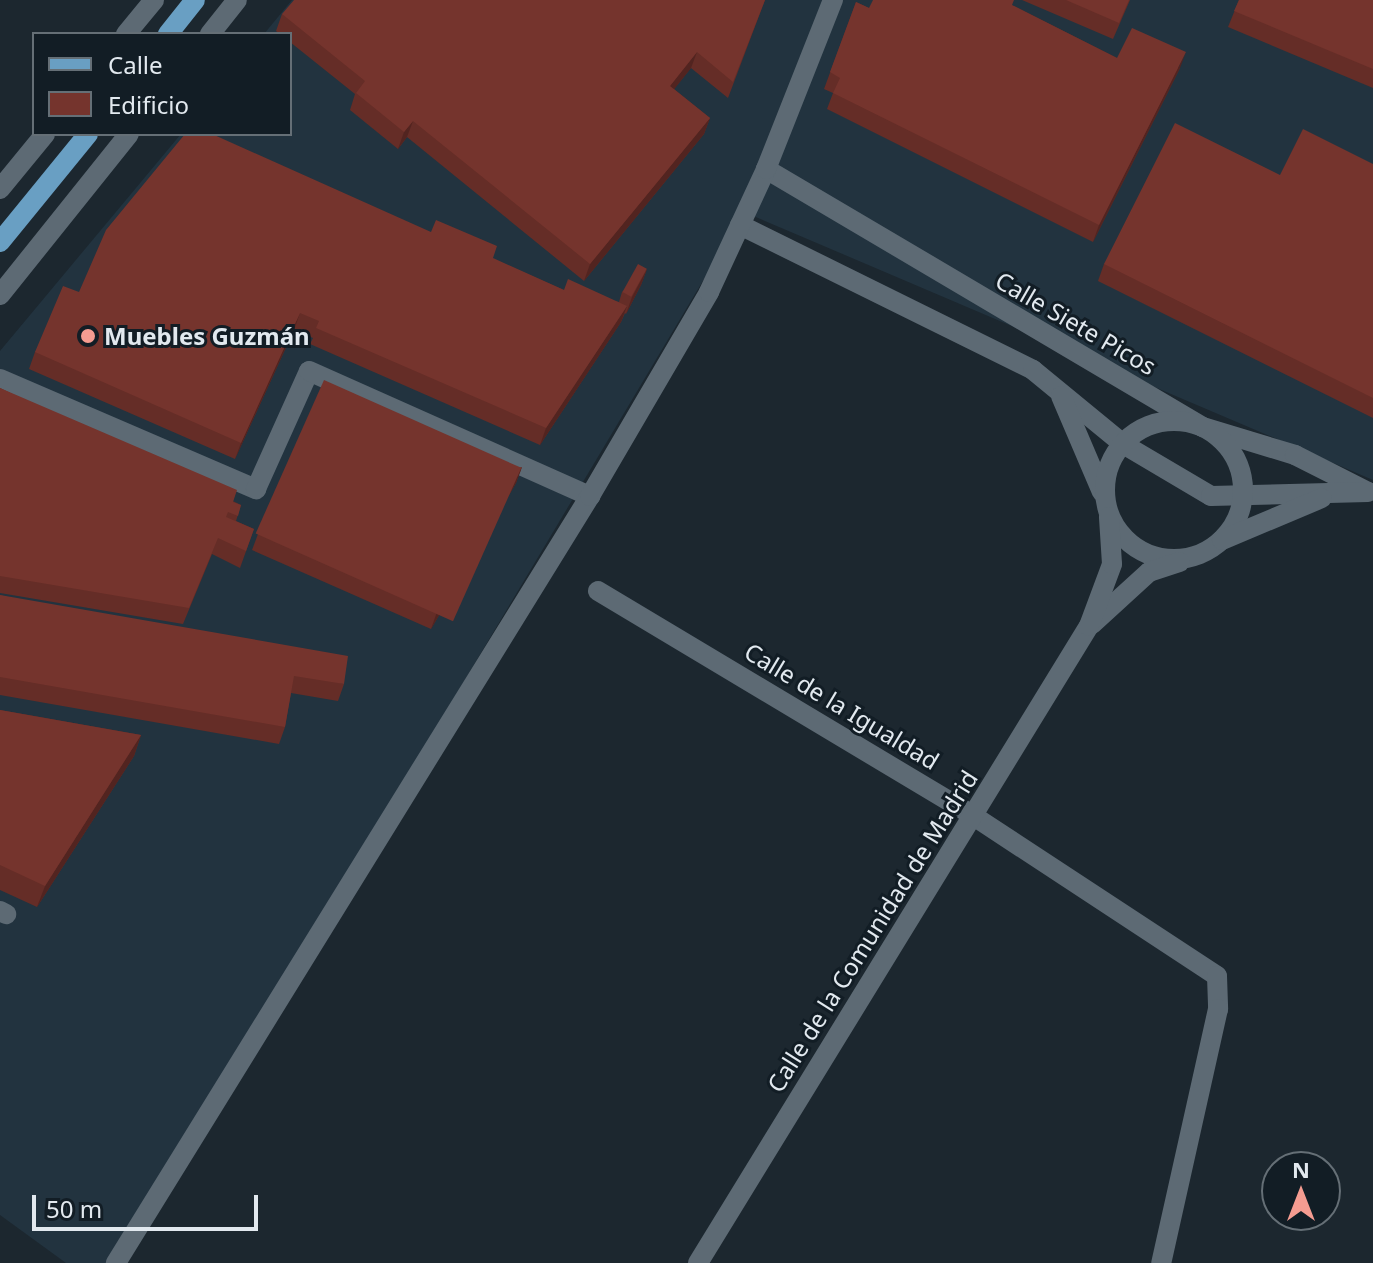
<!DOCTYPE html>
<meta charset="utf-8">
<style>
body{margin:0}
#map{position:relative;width:1373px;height:1263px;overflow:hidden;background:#1c272f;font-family:"Noto Sans",sans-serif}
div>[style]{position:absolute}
.built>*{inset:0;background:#22333f}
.minor>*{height:20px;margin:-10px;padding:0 10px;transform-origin:10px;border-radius:10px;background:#5d6a74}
.minor>.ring{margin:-10px;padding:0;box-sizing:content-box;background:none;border:20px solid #5d6a74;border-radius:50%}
.major>*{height:20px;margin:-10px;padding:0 10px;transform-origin:10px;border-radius:10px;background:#699fc3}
.wall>*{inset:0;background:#652d27}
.shaded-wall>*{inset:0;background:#522420}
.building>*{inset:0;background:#75342d;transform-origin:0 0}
.dots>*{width:22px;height:22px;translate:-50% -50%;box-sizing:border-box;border:4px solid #121d25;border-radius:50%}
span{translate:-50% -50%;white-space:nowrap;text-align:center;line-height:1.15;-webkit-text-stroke:6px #121d25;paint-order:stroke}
.street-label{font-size:24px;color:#e2e9ef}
.poi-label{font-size:24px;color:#e2e9ef;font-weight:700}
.left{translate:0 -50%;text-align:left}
.legend{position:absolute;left:32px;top:32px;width:260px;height:104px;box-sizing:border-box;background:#121d25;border:2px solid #656f76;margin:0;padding:10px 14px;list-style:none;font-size:24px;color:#e2e9ef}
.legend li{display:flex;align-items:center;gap:16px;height:40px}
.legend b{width:40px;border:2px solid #656f76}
.north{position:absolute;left:1261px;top:1151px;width:80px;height:80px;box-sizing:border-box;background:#121d25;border:2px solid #656f76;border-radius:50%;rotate:0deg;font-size:22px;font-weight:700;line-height:32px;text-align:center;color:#e2e9ef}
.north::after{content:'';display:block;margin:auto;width:28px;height:36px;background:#f59c91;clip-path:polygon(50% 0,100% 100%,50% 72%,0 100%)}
.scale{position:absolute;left:32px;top:1195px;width:226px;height:36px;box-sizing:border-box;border:4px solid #e2e9ef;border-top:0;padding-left:10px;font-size:24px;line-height:28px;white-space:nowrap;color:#e2e9ef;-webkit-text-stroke:6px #121d25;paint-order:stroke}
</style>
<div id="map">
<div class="built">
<div style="clip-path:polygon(292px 0,1373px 0,1373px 480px,744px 212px,117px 1263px,66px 1263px,0 1215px,0 351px,181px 134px,290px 134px,290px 34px,264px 34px)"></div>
</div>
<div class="minor">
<div style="left:126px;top:34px;width:44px;rotate:-50.5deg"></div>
<div style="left:210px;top:34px;width:43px;rotate:-51.5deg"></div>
<div style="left:766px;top:169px;width:507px;rotate:30.56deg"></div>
<div style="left:1203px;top:427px;width:96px;rotate:16.9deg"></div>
<div style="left:1295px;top:455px;width:80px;rotate:26.9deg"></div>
<div style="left:0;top:189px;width:71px;rotate:-50.7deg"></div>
<div style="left:740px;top:225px;width:327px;rotate:26.3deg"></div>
<div style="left:1033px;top:370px;width:117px;rotate:39.4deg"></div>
<div style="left:1123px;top:444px;width:102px;rotate:30.6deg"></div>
<div style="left:1211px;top:496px;width:157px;rotate:-1.5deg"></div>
<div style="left:0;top:295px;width:206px;rotate:-51.3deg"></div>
<div style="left:0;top:379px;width:279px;rotate:23.3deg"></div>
<div style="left:256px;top:489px;width:129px;rotate:-65.8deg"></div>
<div style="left:309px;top:371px;width:308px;rotate:24deg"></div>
<div style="left:590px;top:496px;width:902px;rotate:121.72deg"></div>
<div style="left:1061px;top:396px;width:104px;rotate:66.9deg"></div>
<div class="ring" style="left:1105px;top:421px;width:118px;height:118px"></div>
<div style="left:590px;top:496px;width:236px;rotate:-59.7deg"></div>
<div style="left:709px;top:292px;width:136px;rotate:-65.1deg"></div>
<div style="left:766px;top:169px;width:182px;rotate:-68.4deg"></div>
<div style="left:1222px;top:540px;width:108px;rotate:-22.8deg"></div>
<div style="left:598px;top:591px;width:436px;rotate:30.9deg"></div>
<div style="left:972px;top:815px;width:293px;rotate:33.3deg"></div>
<div style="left:1217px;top:976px;width:33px;rotate:88deg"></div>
<div style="left:1218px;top:1009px;width:260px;rotate:102.6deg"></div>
<div style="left:1092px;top:624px;width:77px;rotate:-42.4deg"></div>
<div style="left:1149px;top:572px;width:32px;rotate:-18deg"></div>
<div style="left:0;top:911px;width:7px;rotate:27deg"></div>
<div style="left:698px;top:1263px;width:747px;rotate:-58.46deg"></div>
<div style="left:1089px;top:626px;width:66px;rotate:-69.6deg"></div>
<div style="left:1112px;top:564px;width:47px;rotate:-93.7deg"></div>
</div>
<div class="major">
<div style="left:168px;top:34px;width:43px;rotate:-51.5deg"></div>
<div style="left:0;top:242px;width:139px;rotate:-50.8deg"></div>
</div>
<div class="wall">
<div style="clip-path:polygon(765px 0,728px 98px,691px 68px,674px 89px,710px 118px,704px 134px,584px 281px,407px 137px,398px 149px,350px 110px,355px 94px,290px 42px,290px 34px,280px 34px,276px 31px,282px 14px)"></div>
<div style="clip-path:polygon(1022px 0,1130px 0,1113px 39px)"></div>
<div style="clip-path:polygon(1239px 0,1373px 0,1373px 88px,1228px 27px)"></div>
<div style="clip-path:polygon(856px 2px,869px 8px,1014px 6px,1117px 58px,1180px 68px,1093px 242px,827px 109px,833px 93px,824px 89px)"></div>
<div style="clip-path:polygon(1373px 164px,1373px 418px,1098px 281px,1104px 264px,1280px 175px)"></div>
<div style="clip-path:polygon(431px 232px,564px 290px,619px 302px,622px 292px,647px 269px,641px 285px,626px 314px,625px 313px,621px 322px,540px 445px,310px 344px,313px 338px,294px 330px,235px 459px,29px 369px,35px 352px,79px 292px)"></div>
<div style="clip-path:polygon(0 388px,241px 505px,236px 521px,254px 529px,240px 568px,212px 554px,183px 624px,0 593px)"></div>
<div style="clip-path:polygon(522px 467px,516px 483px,431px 629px,252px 550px,258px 534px)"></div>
<div style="clip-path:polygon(0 595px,344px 684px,338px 701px,291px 693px,285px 727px,279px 744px,0 695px)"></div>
<div style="clip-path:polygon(0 710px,141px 735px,134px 756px,37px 907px,0 890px)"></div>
</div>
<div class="shaded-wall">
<div style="clip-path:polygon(697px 52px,691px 68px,664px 102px,670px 86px)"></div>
<div style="clip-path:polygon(1186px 52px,1180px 68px,1093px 242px,1099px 225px)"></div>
<div style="clip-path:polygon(710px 118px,704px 134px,584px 281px,590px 264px)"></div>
<div style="clip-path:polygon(413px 121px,407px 137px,398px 149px,404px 132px)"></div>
<div style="clip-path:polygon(647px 269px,641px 285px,626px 314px,632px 297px)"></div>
<div style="clip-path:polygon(627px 306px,621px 322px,540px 445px,546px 428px)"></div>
<div style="clip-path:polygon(300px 313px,294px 330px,235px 459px,241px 443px)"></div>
<div style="clip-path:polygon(522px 467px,516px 483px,431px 629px,437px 612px)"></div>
<div style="clip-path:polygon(141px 735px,134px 756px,37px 907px,45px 886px)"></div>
</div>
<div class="building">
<div style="clip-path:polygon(294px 0,765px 0,733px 82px,697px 52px,670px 86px,710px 118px,590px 264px,413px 121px,404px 132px,356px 93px,365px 81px,282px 14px)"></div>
<div style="clip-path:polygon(873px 0,1014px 0,1012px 5px,1117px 58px,1132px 28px,1186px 52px,1099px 225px,833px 93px,840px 78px,830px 72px,856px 2px,869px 8px)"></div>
<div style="clip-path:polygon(1066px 0,1129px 0,1119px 23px)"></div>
<div style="clip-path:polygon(1239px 0,1373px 0,1373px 69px,1234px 11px)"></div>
<div style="clip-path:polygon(1175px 123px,1280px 175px,1303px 129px,1373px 164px,1373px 398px,1104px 264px)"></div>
<div style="clip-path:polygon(185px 134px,212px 134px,431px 232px,436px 220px,497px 246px,493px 258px,564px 290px,568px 279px,627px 306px,546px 428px,316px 328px,319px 321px,300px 313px,241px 443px,35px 352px,63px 286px,79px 292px,106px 230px)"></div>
<div style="left:638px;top:264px;width:10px;height:32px;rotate:29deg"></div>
<div style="left:324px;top:380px;width:216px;height:168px;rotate:24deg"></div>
<div style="clip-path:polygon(0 388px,237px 490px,233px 502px,241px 505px,238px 516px,228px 512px,226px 517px,254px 529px,246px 551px,218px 538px,189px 608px,0 576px)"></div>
<div style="clip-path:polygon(0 595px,348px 656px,344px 684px,294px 676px,285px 727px,0 677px)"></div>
<div style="clip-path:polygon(0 710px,141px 735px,45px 886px,0 865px)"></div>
</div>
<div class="dots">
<div style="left:88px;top:336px;background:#f59c91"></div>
</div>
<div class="street-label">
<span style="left:1076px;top:323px;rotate:30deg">Calle Siete Picos</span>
<span style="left:842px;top:706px;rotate:31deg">Calle de la Igualdad</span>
<span style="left:872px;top:931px;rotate:-58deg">Calle de la Comunidad de Madrid</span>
</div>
<div class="poi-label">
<span class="left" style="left:104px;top:336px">Muebles Guzmán</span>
</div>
<ul class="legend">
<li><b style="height:10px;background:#699fc3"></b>Calle</li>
<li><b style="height:22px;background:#75342d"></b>Edificio</li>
</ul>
<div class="north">N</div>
<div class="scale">50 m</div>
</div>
